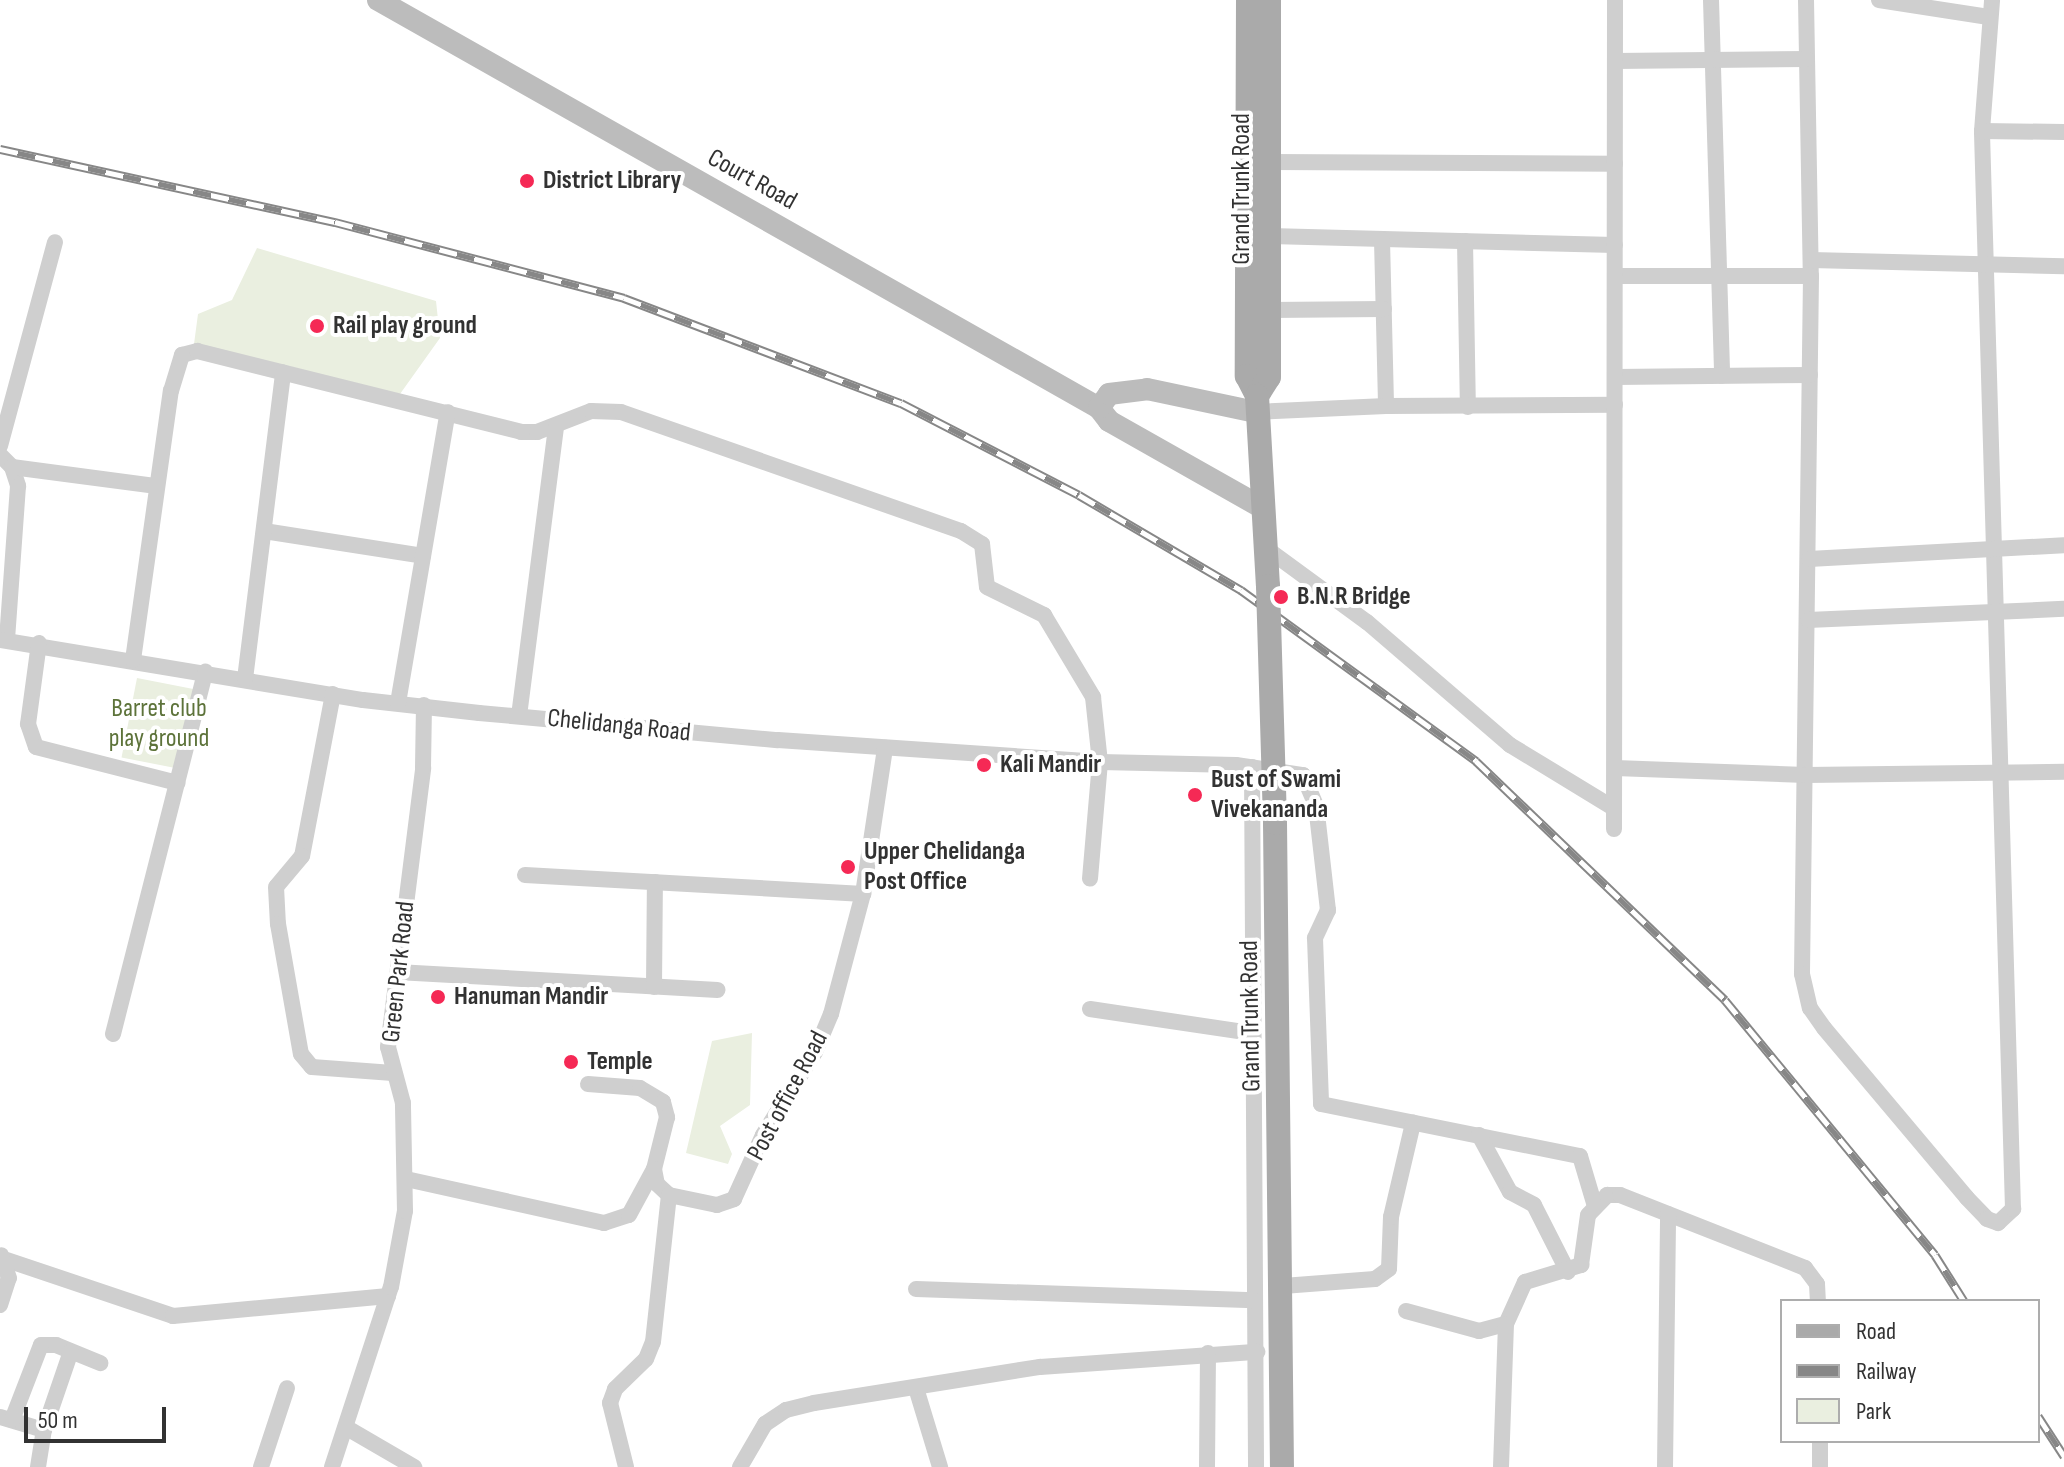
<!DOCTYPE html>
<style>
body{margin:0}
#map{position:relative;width:2064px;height:1467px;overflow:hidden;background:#fff;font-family:"Sofia Sans Condensed",sans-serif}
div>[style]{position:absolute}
.green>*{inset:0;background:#eaefe0;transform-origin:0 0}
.street>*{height:16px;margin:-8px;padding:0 8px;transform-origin:8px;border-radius:8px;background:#cfcfcf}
.secondary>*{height:22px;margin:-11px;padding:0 11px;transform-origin:11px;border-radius:11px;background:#bcbcbc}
.primary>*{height:24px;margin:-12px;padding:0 12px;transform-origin:12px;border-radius:12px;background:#aaa}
.rail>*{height:9px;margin-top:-4.5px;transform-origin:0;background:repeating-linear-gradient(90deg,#fff 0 18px,#878787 0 36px);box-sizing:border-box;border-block:2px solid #878787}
.primary-bridge>*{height:24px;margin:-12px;padding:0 12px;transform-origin:12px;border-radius:12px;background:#aaa}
.dots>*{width:22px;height:22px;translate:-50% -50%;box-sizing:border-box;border:4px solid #fff;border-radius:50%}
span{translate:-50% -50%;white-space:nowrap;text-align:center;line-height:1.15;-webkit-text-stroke:8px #fff;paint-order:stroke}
.street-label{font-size:26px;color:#323232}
.poi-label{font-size:26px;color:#323232;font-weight:700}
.left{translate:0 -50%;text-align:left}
.park-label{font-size:26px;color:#5d733a}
.legend{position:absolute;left:1780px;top:1299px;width:260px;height:144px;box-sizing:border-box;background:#fff;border:2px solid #adadad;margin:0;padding:10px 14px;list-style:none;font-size:24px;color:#323232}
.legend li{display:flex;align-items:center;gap:16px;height:40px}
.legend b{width:40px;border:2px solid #adadad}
.scale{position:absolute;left:24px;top:1407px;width:142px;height:36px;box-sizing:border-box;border:4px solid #323232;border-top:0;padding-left:10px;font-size:24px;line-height:28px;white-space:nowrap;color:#323232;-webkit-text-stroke:6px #fff;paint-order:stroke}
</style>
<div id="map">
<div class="green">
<div style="clip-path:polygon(257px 248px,436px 301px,440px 338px,400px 394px,194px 344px,198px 314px,232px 300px)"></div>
<div style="left:137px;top:678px;width:60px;height:81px;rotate:11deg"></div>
<div style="clip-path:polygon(752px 1033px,750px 1105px,720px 1126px,732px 1154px,728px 1164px,686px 1153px,712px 1041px)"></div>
</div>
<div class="street">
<div style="left:1711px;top:0;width:376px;rotate:88.3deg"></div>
<div style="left:1806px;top:0;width:276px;rotate:89deg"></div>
<div style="left:1811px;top:276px;width:698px;rotate:90.74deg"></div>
<div style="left:1802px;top:974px;width:35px;rotate:77deg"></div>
<div style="left:1810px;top:1008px;width:24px;rotate:55deg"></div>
<div style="left:1824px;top:1028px;width:222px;rotate:49.9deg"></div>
<div style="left:1967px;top:1198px;width:29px;rotate:46deg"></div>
<div style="left:1987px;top:1219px;width:12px;rotate:20deg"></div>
<div style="left:1998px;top:1223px;width:21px;rotate:-43deg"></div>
<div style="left:2013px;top:1209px;width:1078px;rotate:-91.65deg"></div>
<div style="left:1982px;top:131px;width:131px;rotate:-85.6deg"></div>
<div style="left:1879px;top:0;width:111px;rotate:8.8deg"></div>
<div style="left:1615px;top:61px;width:192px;rotate:-0.6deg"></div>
<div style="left:1982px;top:131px;width:82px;rotate:0.7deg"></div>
<div style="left:1270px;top:162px;width:345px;rotate:0.3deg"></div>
<div style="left:1270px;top:236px;width:345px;rotate:1.5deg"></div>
<div style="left:1382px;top:240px;width:166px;rotate:88.6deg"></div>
<div style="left:1465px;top:241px;width:166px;rotate:89deg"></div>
<div style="left:1811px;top:260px;width:253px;rotate:1.4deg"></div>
<div style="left:1615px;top:276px;width:196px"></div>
<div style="left:1269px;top:310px;width:115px;rotate:-0.5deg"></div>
<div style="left:1615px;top:377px;width:195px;rotate:-0.6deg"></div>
<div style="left:1256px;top:412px;width:130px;rotate:-2.6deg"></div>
<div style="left:1386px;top:406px;width:229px;rotate:-0.3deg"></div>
<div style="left:0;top:446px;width:211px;rotate:-74.9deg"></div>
<div style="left:0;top:455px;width:17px;rotate:45deg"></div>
<div style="left:12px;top:467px;width:20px;rotate:72deg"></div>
<div style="left:18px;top:486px;width:154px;rotate:94.1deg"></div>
<div style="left:12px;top:467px;width:146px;rotate:7.5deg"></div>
<div style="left:264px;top:531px;width:161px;rotate:8.9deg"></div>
<div style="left:1263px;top:546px;width:129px;rotate:36.2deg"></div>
<div style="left:1367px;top:622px;width:189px;rotate:40.7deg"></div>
<div style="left:1510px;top:745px;width:119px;rotate:31.3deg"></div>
<div style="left:1809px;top:559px;width:255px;rotate:-3.1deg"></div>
<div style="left:1808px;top:620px;width:256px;rotate:-2.5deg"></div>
<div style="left:0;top:640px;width:368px;rotate:9.4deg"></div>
<div style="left:363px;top:700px;width:117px;rotate:6.4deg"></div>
<div style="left:479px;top:713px;width:300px;rotate:5.2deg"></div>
<div style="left:778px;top:740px;width:323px;rotate:3.9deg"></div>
<div style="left:1100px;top:762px;width:136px;rotate:1.3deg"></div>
<div style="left:1236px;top:765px;width:68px;rotate:8.5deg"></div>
<div style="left:1303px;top:775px;width:33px;rotate:67deg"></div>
<div style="left:1316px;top:805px;width:106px;rotate:83.5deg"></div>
<div style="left:1328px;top:910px;width:31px;rotate:115deg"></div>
<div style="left:1315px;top:938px;width:166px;rotate:87.9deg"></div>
<div style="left:1321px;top:1104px;width:264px;rotate:11.4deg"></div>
<div style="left:1580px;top:1156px;width:49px;rotate:73.4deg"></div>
<div style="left:39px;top:643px;width:82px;rotate:97.7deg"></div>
<div style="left:28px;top:724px;width:24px;rotate:71deg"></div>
<div style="left:36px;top:747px;width:146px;rotate:14.3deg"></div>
<div style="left:133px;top:660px;width:272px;rotate:-82deg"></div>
<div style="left:171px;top:391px;width:38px;rotate:-73deg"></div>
<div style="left:182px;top:355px;width:16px;rotate:-15deg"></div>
<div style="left:197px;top:351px;width:334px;rotate:14deg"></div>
<div style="left:521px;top:432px;width:16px"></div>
<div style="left:537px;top:432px;width:58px;rotate:-21.3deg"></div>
<div style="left:591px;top:411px;width:30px;rotate:2deg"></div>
<div style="left:621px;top:412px;width:360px;rotate:19.3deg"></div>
<div style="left:961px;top:531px;width:25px;rotate:32deg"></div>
<div style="left:982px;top:544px;width:43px;rotate:83.4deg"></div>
<div style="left:987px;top:587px;width:64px;rotate:26.2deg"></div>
<div style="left:1044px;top:615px;width:96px;rotate:59.1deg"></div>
<div style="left:1093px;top:697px;width:65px;rotate:83.9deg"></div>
<div style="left:1100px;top:762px;width:117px;rotate:94.9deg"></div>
<div style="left:245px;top:679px;width:309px;rotate:-82.9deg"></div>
<div style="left:333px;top:694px;width:165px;rotate:100.8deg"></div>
<div style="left:302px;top:856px;width:40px;rotate:130deg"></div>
<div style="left:276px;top:887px;width:37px;rotate:87deg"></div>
<div style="left:278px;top:924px;width:132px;rotate:80deg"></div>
<div style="left:301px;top:1054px;width:17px;rotate:50deg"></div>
<div style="left:312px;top:1067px;width:81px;rotate:4.2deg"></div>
<div style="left:398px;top:703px;width:295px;rotate:-80.3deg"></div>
<div style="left:519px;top:716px;width:292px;rotate:-82.7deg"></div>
<div style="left:1252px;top:767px;width:700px;rotate:89.67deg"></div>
<div style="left:1615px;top:768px;width:191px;rotate:2.1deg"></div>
<div style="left:1806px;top:775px;width:258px;rotate:-0.7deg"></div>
<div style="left:1614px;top:829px;width:829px;rotate:-89.93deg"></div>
<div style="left:525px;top:875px;width:339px;rotate:3.2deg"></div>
<div style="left:397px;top:972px;width:321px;rotate:3.2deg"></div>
<div style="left:654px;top:987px;width:105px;rotate:-89.5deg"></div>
<div style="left:1090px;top:1009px;width:162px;rotate:8.5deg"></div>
<div style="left:113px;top:1034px;width:374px;rotate:-75.7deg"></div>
<div style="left:588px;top:1084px;width:52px;rotate:4.4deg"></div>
<div style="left:640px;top:1088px;width:27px;rotate:31deg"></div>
<div style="left:663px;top:1102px;width:16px;rotate:75deg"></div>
<div style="left:667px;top:1117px;width:54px;rotate:104deg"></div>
<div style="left:654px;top:1169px;width:15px;rotate:79deg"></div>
<div style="left:657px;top:1184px;width:16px;rotate:43deg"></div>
<div style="left:669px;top:1195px;width:49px;rotate:11.8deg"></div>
<div style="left:717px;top:1205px;width:18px;rotate:-19deg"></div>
<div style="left:734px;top:1199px;width:70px;rotate:-65.6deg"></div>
<div style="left:763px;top:1135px;width:98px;rotate:-57.9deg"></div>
<div style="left:815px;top:1052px;width:41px;rotate:-67.2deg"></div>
<div style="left:831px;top:1014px;width:124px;rotate:-75.1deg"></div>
<div style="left:863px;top:894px;width:148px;rotate:-81.4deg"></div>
<div style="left:1479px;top:1135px;width:65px;rotate:61.5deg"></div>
<div style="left:1510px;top:1192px;width:27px;rotate:28deg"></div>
<div style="left:1534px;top:1205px;width:75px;rotate:63.1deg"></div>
<div style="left:406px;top:1179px;width:203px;rotate:12.5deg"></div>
<div style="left:604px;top:1223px;width:26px;rotate:-18deg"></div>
<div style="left:629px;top:1215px;width:52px;rotate:-61.5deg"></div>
<div style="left:7px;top:1260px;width:175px;rotate:18.6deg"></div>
<div style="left:173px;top:1316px;width:216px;rotate:-5.3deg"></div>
<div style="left:1283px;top:1286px;width:92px;rotate:-4.4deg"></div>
<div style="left:1375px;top:1279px;width:17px;rotate:-36deg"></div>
<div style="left:1389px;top:1269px;width:52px;rotate:-87.8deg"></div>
<div style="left:1391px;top:1217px;width:97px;rotate:-76.8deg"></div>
<div style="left:916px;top:1289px;width:338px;rotate:1.9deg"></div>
<div style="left:0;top:1305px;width:28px;rotate:-72deg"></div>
<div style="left:9px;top:1278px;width:24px;rotate:-109deg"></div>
<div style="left:1406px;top:1311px;width:76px;rotate:15.3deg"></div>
<div style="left:1479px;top:1331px;width:28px;rotate:-15deg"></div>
<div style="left:1506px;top:1324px;width:46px;rotate:-65.7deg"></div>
<div style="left:1525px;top:1282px;width:59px;rotate:-16.9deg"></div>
<div style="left:1581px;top:1265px;width:50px;rotate:-82deg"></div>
<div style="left:1588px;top:1215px;width:28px;rotate:-46deg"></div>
<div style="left:1607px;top:1195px;width:13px"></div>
<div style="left:1620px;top:1195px;width:199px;rotate:21.5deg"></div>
<div style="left:1805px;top:1268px;width:20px;rotate:53deg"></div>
<div style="left:1817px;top:1284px;width:17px;rotate:87deg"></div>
<div style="left:916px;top:1388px;width:83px;rotate:73.1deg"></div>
<div style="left:0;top:1417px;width:46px;rotate:16.5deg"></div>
<div style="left:12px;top:1420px;width:80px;rotate:-68.9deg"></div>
<div style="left:41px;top:1345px;width:15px"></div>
<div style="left:56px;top:1345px;width:48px;rotate:22.2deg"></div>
<div style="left:347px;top:1428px;width:78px;rotate:30.2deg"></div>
<div style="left:1820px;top:1441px;width:26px;rotate:90deg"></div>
<div style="left:38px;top:1467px;width:37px;rotate:-81deg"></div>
<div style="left:44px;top:1430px;width:83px;rotate:-71.1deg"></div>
<div style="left:261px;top:1467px;width:83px;rotate:-71.8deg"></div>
<div style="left:332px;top:1467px;width:189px;rotate:-71.9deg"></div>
<div style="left:391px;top:1287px;width:77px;rotate:-79.6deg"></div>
<div style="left:405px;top:1211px;width:108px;rotate:-91.1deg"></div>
<div style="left:403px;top:1103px;width:58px;rotate:-105deg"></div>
<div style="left:388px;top:1047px;width:281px;rotate:-82.8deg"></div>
<div style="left:423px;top:768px;width:63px;rotate:-89.1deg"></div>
<div style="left:626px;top:1467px;width:66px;rotate:-104deg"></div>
<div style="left:610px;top:1403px;width:15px;rotate:-70deg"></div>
<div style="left:615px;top:1389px;width:43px;rotate:-44.1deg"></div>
<div style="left:646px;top:1359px;width:18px;rotate:-68deg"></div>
<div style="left:653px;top:1342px;width:148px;rotate:-83.8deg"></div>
<div style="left:740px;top:1467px;width:50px;rotate:-59.8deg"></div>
<div style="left:765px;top:1424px;width:25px;rotate:-34deg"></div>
<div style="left:786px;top:1410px;width:29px;rotate:-14deg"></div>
<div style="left:814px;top:1403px;width:229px;rotate:-9.1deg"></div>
<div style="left:1040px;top:1367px;width:218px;rotate:-4deg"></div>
<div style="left:1207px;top:1467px;width:114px;rotate:-89.5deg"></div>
<div style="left:1501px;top:1467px;width:143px;rotate:-88deg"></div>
<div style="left:1665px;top:1467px;width:253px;rotate:-89.3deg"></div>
</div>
<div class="secondary">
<div style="left:378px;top:0;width:828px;rotate:29.5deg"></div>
<div style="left:1099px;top:408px;width:16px;rotate:52deg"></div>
<div style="left:1109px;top:421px;width:175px;rotate:29.5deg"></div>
<div style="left:1099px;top:408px;width:17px;rotate:-54deg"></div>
<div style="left:1109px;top:394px;width:38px;rotate:-7deg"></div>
<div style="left:1147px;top:389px;width:111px;rotate:11.9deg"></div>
</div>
<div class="primary">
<div style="left:1248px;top:0;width:376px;rotate:90.2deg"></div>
<div style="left:1247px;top:376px;width:22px;rotate:63deg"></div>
<div style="left:1257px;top:396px;width:22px;rotate:-58deg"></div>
<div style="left:1269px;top:377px;width:377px;rotate:-90deg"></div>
<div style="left:1257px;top:396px;width:190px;rotate:86.7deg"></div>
<div style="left:1275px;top:823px;width:644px;rotate:89.38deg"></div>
</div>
<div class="rail">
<div style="left:0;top:149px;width:343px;rotate:12.3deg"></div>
<div style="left:335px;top:222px;width:299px;rotate:14.7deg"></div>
<div style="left:624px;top:298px;width:296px;rotate:20.8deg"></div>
<div style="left:901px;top:403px;width:200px;rotate:27.3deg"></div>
<div style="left:1079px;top:495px;width:188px;rotate:30.4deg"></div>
<div style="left:1241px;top:590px;width:291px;rotate:36deg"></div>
<div style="left:1476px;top:761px;width:345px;rotate:43.8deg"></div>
<div style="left:1725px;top:1000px;width:330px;rotate:50.5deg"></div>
<div style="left:1935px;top:1255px;width:54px;rotate:57.8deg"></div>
<div style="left:2038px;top:1416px;width:48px;rotate:57deg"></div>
</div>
<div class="primary-bridge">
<div style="left:1268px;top:586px;width:237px;rotate:88.3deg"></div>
</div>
<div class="dots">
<div style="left:527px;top:181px;background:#f52955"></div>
<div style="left:317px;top:326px;background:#f52955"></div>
<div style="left:1281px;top:597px;background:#f52955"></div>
<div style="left:984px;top:765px;background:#f52955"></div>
<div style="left:1195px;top:795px;background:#f52955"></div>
<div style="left:848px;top:867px;background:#f52955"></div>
<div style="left:438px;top:997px;background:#f52955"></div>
<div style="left:571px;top:1062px;background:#f52955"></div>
</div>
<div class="street-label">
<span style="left:752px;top:180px;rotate:29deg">Court Road</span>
<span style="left:1242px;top:189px;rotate:-90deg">Grand Trunk Road</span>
<span style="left:619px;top:726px;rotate:6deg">Chelidanga Road</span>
<span style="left:399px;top:972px;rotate:-84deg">Green Park Road</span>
<span style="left:1251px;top:1016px;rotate:-91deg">Grand Trunk Road</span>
<span style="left:788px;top:1096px;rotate:-62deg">Post office Road</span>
</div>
<div class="poi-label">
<span class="left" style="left:543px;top:181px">District Library</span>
<span class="left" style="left:333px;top:326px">Rail play ground</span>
<span class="left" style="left:1297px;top:597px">B.N.R Bridge</span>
<span class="left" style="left:1000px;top:765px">Kali Mandir</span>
<span class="left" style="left:1211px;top:795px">Bust of Swami<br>Vivekananda</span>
<span class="left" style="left:864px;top:867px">Upper Chelidanga<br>Post Office</span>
<span class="left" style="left:454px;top:997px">Hanuman Mandir</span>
<span class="left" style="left:587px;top:1062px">Temple</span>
</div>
<div class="park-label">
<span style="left:159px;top:724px">Barret club<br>play ground</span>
</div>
<ul class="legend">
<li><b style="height:10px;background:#aaa"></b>Road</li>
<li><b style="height:10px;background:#878787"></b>Railway</li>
<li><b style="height:22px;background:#eaefe0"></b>Park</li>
</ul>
<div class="scale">50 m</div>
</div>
